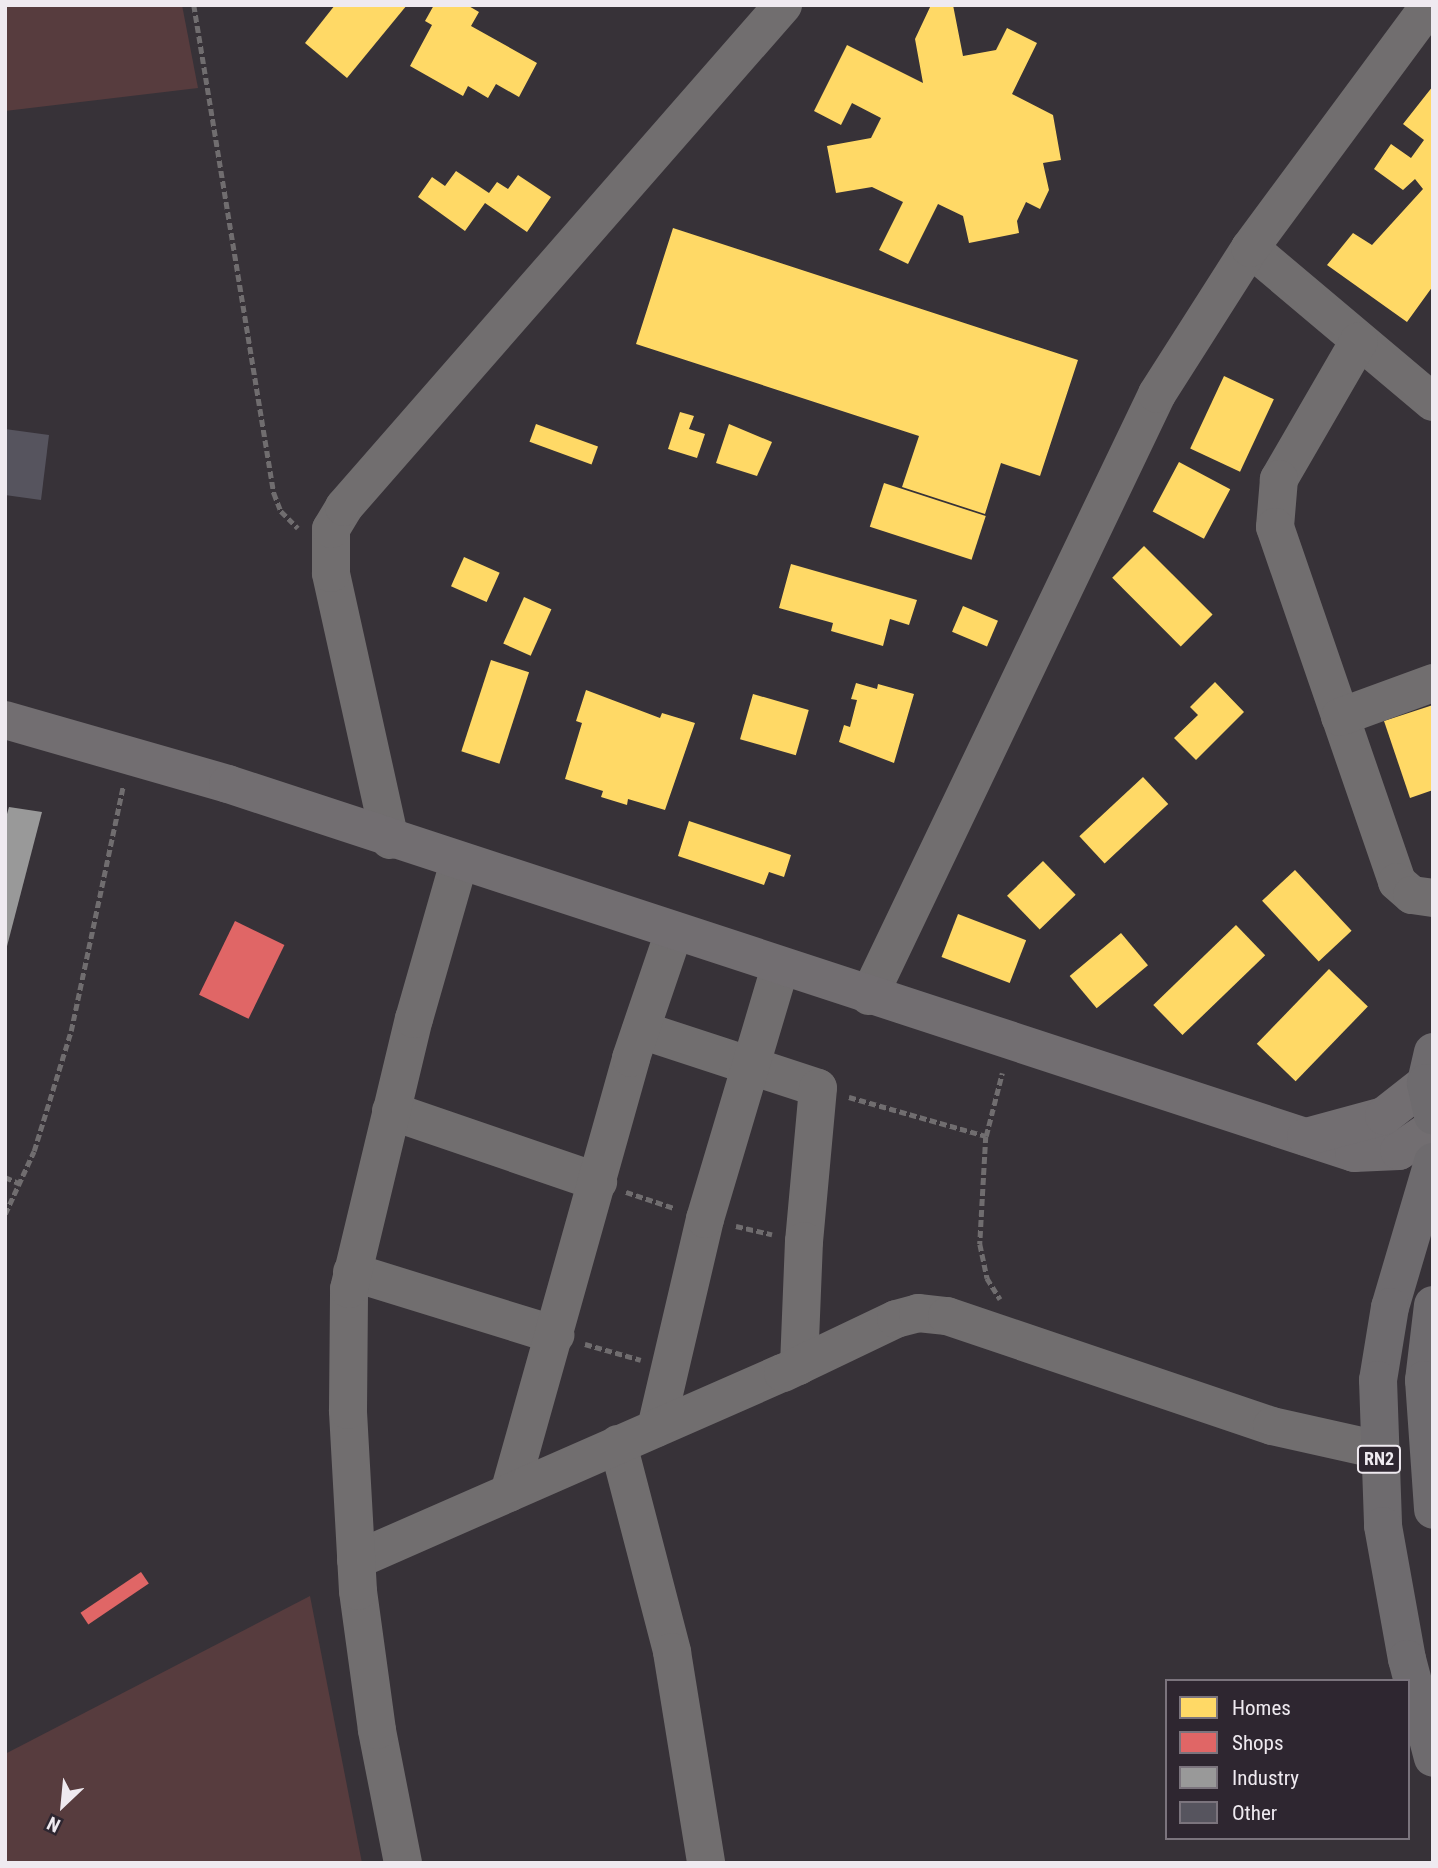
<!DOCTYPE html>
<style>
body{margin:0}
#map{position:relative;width:1438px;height:1868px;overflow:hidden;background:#373238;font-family:"Roboto Condensed",sans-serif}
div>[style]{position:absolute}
.green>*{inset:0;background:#573c3e}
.homes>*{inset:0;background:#ffd966;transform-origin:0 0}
.shops>*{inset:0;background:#e06666;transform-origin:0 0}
.industry>*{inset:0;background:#999}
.building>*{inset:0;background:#56545e}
.path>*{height:4.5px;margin-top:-2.25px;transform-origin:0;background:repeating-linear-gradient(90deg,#706d6f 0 7px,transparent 0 10.5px)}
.minor>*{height:38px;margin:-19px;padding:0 19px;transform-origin:19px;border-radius:19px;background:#716e6f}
.major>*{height:38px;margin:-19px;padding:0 19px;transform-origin:19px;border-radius:19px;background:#726e71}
.highway>*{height:38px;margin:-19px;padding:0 19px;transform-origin:19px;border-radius:19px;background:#6e6b6e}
span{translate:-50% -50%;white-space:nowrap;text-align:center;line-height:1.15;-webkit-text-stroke:7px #2e2630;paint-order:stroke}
.shield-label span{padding:2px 5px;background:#2e2630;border:2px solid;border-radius:5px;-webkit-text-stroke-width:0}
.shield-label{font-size:18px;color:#efeaf0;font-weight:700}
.frame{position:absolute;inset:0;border:7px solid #efeaf0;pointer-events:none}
.legend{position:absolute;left:1165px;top:1679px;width:245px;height:161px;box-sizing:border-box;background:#2e2630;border:2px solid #7b747d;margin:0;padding:9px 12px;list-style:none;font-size:21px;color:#efeaf0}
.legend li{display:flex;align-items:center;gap:14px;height:35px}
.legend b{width:35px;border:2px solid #7b747d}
.north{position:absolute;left:28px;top:1770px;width:70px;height:70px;-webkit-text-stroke:5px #2e2630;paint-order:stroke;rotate:206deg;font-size:19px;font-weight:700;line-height:28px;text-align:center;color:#efeaf0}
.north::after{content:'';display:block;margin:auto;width:24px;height:32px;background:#efeaf0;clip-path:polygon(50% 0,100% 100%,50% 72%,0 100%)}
</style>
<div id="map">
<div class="green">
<div style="clip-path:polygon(5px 5px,182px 5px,198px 88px,5px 111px)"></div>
<div style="clip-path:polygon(310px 1596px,362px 1863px,5px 1863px,5px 1754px)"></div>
</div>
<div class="homes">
<div style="clip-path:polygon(335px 5px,407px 5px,347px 78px,305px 43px)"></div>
<div style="clip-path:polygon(434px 5px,467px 5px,479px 12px,471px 26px,537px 63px,519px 97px,496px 84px,488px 98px,468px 86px,463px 96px,410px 66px,432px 25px,425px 21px)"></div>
<div style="clip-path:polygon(931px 5px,953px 5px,963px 56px,996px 50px,1007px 28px,1037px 43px,1012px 94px,1053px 115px,1061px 160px,1043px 163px,1049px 190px,1040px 209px,1026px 202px,1017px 221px,1019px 233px,969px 243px,963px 216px,938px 204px,908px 264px,879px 250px,903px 202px,872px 187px,836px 193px,827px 146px,871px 138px,881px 118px,852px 103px,841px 125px,814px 111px,847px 45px,923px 83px,915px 39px)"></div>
<div style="clip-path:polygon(1433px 86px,1433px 286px,1407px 322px,1327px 265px,1353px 233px,1372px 245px,1423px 189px,1415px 179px,1403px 190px,1374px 169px,1391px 144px,1411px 158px,1424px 140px,1403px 124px)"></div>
<div style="clip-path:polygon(456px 171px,489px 193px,497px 182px,508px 189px,518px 175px,551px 197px,527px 232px,485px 203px,465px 231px,418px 197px,432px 177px,445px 186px)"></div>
<div style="clip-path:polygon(673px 228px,1078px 360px,1040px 476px,1001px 463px,985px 514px,902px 487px,919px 436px,636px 344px)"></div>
<div style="left:1224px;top:376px;width:55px;height:80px;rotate:25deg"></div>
<div style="clip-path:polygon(680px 412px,694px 416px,689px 429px,705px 434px,697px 458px,668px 449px)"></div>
<div style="left:536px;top:424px;width:66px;height:19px;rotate:20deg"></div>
<div style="clip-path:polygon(729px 424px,772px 442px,757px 476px,716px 463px)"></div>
<div style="left:1179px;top:462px;width:58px;height:56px;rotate:28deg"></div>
<div style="left:884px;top:483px;width:107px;height:46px;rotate:18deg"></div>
<div style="left:1144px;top:546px;width:97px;height:45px;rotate:45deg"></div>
<div style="left:464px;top:557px;width:39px;height:32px;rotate:24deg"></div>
<div style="clip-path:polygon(791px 564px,917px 600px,909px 625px,890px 619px,883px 646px,831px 631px,833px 623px,779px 608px)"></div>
<div style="left:524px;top:597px;width:30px;height:51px;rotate:24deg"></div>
<div style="left:963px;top:606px;width:38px;height:28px;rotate:23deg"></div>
<div style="left:491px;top:660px;width:40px;height:96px;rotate:18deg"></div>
<div style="clip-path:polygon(1215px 682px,1244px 712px,1196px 760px,1174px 738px,1198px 715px,1190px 707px)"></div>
<div style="clip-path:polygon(856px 683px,877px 689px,878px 684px,914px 694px,894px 763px,839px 742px,844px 725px,850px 727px,857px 700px,851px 699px)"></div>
<div style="clip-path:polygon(586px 690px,660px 718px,662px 713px,695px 723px,665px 810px,628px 799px,627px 805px,601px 797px,603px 791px,565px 779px,582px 723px,576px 721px)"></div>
<div style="left:753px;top:694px;width:58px;height:47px;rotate:16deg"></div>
<div style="clip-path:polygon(1433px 705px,1433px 790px,1410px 798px,1384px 721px)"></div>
<div style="left:1143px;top:777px;width:37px;height:87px;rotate:47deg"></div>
<div style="clip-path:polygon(689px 821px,791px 855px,784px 877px,769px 872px,764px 885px,678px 856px)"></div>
<div style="left:1043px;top:861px;width:47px;height:50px;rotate:46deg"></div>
<div style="left:1295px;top:870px;width:83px;height:45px;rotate:47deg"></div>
<div style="left:958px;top:914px;width:73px;height:46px;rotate:21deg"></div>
<div style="left:1236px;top:925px;width:42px;height:115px;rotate:46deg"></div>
<div style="left:1121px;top:933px;width:42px;height:67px;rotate:50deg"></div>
<div style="left:1329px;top:969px;width:54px;height:104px;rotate:44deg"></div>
</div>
<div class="shops">
<div style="left:235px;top:921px;width:55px;height:82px;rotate:26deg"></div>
<div style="left:141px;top:1572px;width:14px;height:73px;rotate:56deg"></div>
</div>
<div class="industry">
<div style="clip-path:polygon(9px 807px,42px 812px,6px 950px,5px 821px)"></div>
</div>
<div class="building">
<div style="clip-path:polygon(5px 429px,49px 435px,41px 500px,5px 495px)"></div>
</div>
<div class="path">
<div style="left:194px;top:5px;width:495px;rotate:80.7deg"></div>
<div style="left:274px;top:493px;width:19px;rotate:69deg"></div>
<div style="left:281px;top:511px;width:24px;rotate:45deg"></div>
<div style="left:849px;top:1097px;width:142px;rotate:15.9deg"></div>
<div style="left:986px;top:1136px;width:108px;rotate:93.2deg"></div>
<div style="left:980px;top:1244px;width:35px;rotate:78deg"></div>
<div style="left:987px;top:1278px;width:25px;rotate:58deg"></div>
<div style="left:986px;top:1136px;width:65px;rotate:-75.7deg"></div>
<div style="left:5px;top:1177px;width:17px;rotate:24deg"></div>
<div style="left:626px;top:1192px;width:51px;rotate:18.4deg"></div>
<div style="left:5px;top:1214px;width:69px;rotate:-65.3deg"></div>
<div style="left:34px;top:1151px;width:126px;rotate:-72.9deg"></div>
<div style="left:71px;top:1031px;width:250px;rotate:-78deg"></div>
<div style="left:736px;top:1226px;width:37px;rotate:13deg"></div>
<div style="left:585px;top:1344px;width:58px;rotate:15.9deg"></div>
</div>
<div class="minor">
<div style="left:1250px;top:248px;width:239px;rotate:40.1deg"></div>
<div style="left:1359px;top:341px;width:160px;rotate:120.1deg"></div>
<div style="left:1279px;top:479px;width:48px;rotate:94.8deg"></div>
<div style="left:1275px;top:527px;width:375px;rotate:71deg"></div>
<div style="left:1397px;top:882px;width:20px;rotate:41deg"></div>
<div style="left:1412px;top:895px;width:21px;rotate:8deg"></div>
<div style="left:1340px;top:717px;width:99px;rotate:-20.1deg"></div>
<div style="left:390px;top:840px;width:273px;rotate:-102.5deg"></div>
<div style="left:331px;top:573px;width:44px;rotate:-90deg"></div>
<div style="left:331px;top:529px;width:26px;rotate:-59deg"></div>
<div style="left:344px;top:507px;width:667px;rotate:-48.83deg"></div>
<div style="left:869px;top:996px;width:667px;rotate:-64.43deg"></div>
<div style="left:1157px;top:394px;width:173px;rotate:-57.5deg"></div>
<div style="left:1250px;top:248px;width:302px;rotate:-53.5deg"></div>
<div style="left:641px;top:1030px;width:186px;rotate:18.1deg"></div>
<div style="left:818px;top:1088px;width:154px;rotate:95.2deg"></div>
<div style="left:804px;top:1241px;width:125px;rotate:92.3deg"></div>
<div style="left:391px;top:1111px;width:219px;rotate:18.9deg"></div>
<div style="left:352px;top:1272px;width:213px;rotate:17.2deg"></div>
<div style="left:656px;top:1428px;width:215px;rotate:-76.8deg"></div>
<div style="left:705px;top:1219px;width:263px;rotate:-73.4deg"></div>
<div style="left:618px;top:1444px;width:215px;rotate:75.4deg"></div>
<div style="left:672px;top:1652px;width:214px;rotate:80.8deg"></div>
<div style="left:509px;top:1493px;width:452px;rotate:-74.3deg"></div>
<div style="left:631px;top:1058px;width:133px;rotate:-71.2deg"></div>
<div style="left:356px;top:1560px;width:466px;rotate:-23.7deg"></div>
<div style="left:783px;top:1373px;width:125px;rotate:-25.5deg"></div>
<div style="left:896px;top:1319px;width:23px;rotate:-15deg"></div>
<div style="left:918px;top:1313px;width:29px;rotate:6deg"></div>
<div style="left:947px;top:1316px;width:343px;rotate:18.7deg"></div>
<div style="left:1272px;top:1426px;width:110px;rotate:12.6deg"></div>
<div style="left:403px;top:1863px;width:136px;rotate:-101.1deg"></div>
<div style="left:377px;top:1730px;width:140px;rotate:-97.8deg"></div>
<div style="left:358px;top:1591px;width:181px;rotate:-93.2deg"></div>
<div style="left:348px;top:1410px;width:121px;rotate:-89.5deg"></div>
<div style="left:349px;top:1289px;width:278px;rotate:-76.5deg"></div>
<div style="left:414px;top:1019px;width:163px;rotate:-74deg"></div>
</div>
<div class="major">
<div style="left:5px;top:720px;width:232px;rotate:16deg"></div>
<div style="left:228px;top:784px;width:1185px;rotate:18.14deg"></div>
<div style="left:1354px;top:1153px;width:45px;rotate:-2.5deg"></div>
<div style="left:1399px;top:1151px;width:41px;rotate:-34.1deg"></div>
<div style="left:1306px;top:1137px;width:81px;rotate:-15.1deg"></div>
<div style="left:1384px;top:1116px;width:53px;rotate:-38.2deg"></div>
</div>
<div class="highway">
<div style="left:1433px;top:1052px;width:32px;rotate:103deg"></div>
<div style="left:1426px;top:1083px;width:33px;rotate:78deg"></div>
<div style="left:1433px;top:1162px;width:151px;rotate:106.5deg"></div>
<div style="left:1390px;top:1307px;width:74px;rotate:99.3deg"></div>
<div style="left:1378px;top:1380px;width:146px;rotate:88deg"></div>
<div style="left:1383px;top:1526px;width:135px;rotate:79.8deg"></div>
<div style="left:1407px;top:1659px;width:102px;rotate:75.3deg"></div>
<div style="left:1433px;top:1305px;width:76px;rotate:96.8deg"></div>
<div style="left:1424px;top:1380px;width:130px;rotate:86deg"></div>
</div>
<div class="shield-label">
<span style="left:1379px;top:1459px">RN2</span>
</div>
<div class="frame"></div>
<ul class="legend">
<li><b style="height:19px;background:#ffd966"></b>Homes</li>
<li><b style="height:19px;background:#e06666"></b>Shops</li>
<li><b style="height:19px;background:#999"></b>Industry</li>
<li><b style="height:19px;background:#56545e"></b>Other</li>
</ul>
<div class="north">N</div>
</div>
